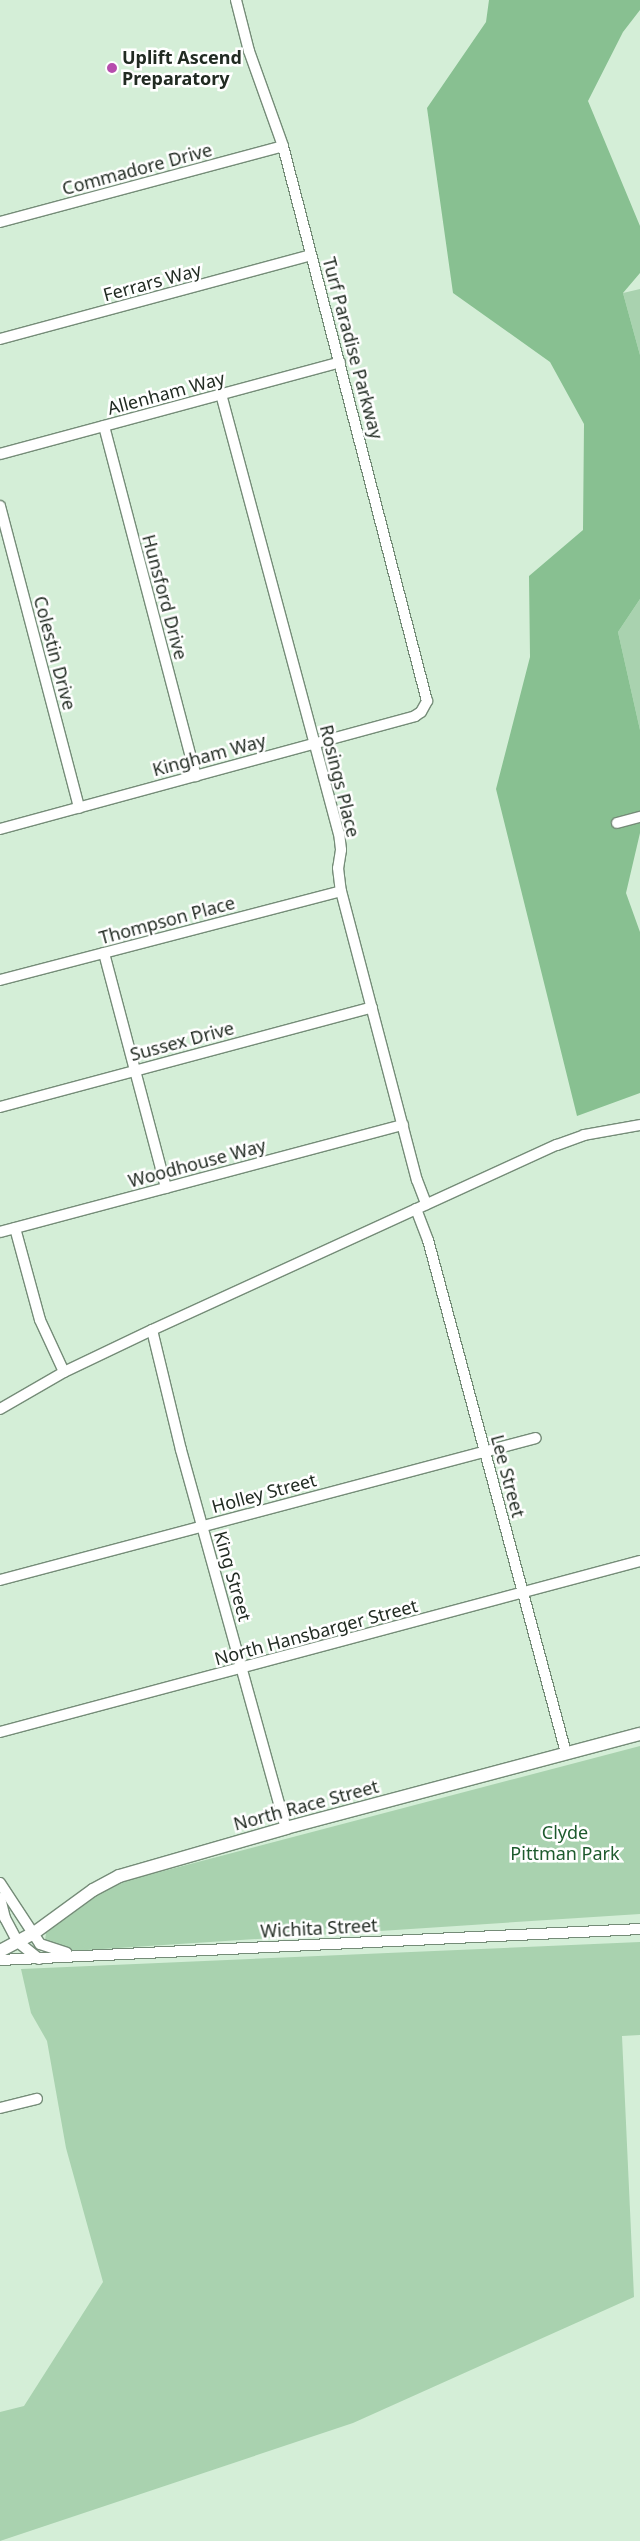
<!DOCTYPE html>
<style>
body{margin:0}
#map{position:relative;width:640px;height:2541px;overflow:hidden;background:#d4eed7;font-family:"Noto Sans",sans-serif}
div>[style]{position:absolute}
.green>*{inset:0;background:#a9d2af}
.forest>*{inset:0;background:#88c091}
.roads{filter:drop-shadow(1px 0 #758c78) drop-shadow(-1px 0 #758c78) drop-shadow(0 1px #758c78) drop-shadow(0 -1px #758c78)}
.minor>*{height:10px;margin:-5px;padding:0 5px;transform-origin:5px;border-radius:5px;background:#fff}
.major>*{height:12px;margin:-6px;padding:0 6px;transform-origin:6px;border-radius:6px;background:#fff}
.dots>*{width:14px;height:14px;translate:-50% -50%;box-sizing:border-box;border:2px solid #fff;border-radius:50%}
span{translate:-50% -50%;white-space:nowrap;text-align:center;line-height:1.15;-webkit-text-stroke:5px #fff;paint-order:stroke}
.poi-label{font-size:18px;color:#212b22;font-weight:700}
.left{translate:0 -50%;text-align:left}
.street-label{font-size:18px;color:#212b22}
.park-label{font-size:18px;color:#1d5a2d}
</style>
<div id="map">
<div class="green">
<div style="clip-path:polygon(640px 289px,640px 355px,623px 293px)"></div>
<div style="clip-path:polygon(640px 599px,640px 730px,618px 632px)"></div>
<div style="clip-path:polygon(640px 1746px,640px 1914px,72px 1951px,49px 1944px,45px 1941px,46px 1933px,105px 1890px,129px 1880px)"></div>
<div style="clip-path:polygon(640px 1942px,640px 2035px,622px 2036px,634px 2297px,353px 2423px,0 2541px,0 2412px,24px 2406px,103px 2282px,66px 2148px,47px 2041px,31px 2013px,21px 1969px)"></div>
</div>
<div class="forest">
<div style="clip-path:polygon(489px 0,640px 0,640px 10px,623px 32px,588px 101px,640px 226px,640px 273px,623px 293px,640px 355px,640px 599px,618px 632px,640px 730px,640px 833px,626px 893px,640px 932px,640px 1093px,577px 1116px,496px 789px,530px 657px,529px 576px,583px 530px,584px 424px,550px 362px,453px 293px,427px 108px,486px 22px)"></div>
</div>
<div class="roads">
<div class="minor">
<div style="left:0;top:222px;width:293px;rotate:-15deg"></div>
<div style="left:0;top:339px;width:322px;rotate:-15.1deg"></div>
<div style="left:221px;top:394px;width:455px;rotate:75deg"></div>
<div style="left:339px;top:833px;width:17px;rotate:83deg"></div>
<div style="left:341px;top:850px;width:18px;rotate:99deg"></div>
<div style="left:338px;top:868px;width:23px;rotate:83deg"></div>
<div style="left:341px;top:891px;width:299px;rotate:75.3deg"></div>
<div style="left:417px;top:1180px;width:26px;rotate:69deg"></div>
<div style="left:104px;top:426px;width:362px;rotate:75.3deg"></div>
<div style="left:0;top:454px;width:352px;rotate:-15.1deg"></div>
<div style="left:0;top:506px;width:312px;rotate:75.3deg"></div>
<div style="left:617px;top:823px;width:24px;rotate:-15deg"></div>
<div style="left:0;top:829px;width:430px;rotate:-15.2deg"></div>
<div style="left:415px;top:716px;width:7px;rotate:-34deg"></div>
<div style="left:421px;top:712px;width:13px;rotate:-61deg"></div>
<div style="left:427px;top:701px;width:573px;rotate:-104.55deg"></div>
<div style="left:283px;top:146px;width:101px;rotate:-109.7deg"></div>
<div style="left:249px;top:51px;width:53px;rotate:-104.3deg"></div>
<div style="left:104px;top:953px;width:243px;rotate:75.2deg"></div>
<div style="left:0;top:980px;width:352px;rotate:-14.6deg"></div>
<div style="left:0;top:1107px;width:385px;rotate:-15deg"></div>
<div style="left:416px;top:1209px;width:33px;rotate:69deg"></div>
<div style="left:428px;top:1240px;width:531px;rotate:74.94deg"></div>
<div style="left:15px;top:1228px;width:95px;rotate:74.8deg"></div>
<div style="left:40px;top:1320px;width:57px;rotate:65.2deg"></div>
<div style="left:0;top:1232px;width:417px;rotate:-14.9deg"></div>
<div style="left:152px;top:1330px;width:123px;rotate:76.4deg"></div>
<div style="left:181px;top:1450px;width:392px;rotate:74.5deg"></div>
<div style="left:0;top:1409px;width:74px;rotate:-30deg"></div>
<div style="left:64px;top:1372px;width:98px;rotate:-25.5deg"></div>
<div style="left:152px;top:1330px;width:445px;rotate:-24.6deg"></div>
<div style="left:557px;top:1145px;width:29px;rotate:-20deg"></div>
<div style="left:584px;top:1135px;width:57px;rotate:-10.1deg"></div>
<div style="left:0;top:1580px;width:554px;rotate:-14.84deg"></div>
<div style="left:0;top:1732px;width:662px;rotate:-14.96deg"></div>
<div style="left:0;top:1883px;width:73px;rotate:56.7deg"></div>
<div style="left:40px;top:1944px;width:28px;rotate:18deg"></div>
<div style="left:0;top:1898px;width:21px;rotate:76deg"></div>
<div style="left:5px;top:1918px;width:27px;rotate:62deg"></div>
<div style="left:18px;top:1942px;width:27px;rotate:39deg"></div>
<div style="left:0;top:1960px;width:641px;rotate:-2.77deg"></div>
<div style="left:0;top:2108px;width:38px;rotate:-14deg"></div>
</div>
<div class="major">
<div style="left:0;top:1951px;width:38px;rotate:-28deg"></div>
<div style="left:34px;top:1933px;width:73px;rotate:-36.1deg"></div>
<div style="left:93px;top:1890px;width:30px;rotate:-28deg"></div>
<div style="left:119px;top:1876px;width:174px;rotate:-16deg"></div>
<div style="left:286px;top:1828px;width:366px;rotate:-14.9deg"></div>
</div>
</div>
<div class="dots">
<div style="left:112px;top:68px;background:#b64cad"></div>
</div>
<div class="poi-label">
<span class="left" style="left:122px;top:68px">Uplift Ascend<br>Preparatory</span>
</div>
<div class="street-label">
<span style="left:137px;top:169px;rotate:-15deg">Commadore Drive</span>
<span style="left:152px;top:282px;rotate:-15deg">Ferrars Way</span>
<span style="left:353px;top:348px;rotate:75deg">Turf Paradise Parkway</span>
<span style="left:166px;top:393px;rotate:-15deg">Allenham Way</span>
<span style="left:165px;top:597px;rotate:75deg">Hunsford Drive</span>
<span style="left:55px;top:653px;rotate:75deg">Colestin Drive</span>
<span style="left:209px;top:755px;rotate:-15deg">Kingham Way</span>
<span style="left:340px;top:781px;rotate:76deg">Rosings Place</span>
<span style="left:167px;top:920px;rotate:-15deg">Thompson Place</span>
<span style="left:182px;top:1041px;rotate:-15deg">Sussex Drive</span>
<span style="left:197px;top:1163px;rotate:-15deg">Woodhouse Way</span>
<span style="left:508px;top:1476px;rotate:75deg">Lee Street</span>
<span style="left:264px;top:1493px;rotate:-15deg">Holley Street</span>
<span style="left:233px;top:1576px;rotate:74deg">King Street</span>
<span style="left:316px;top:1632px;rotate:-15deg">North Hansbarger Street</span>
<span style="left:306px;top:1805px;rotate:-15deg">North Race Street</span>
<span style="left:319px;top:1928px;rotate:-3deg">Wichita Street</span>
</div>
<div class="park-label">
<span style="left:565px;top:1843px">Clyde<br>Pittman Park</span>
</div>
</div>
